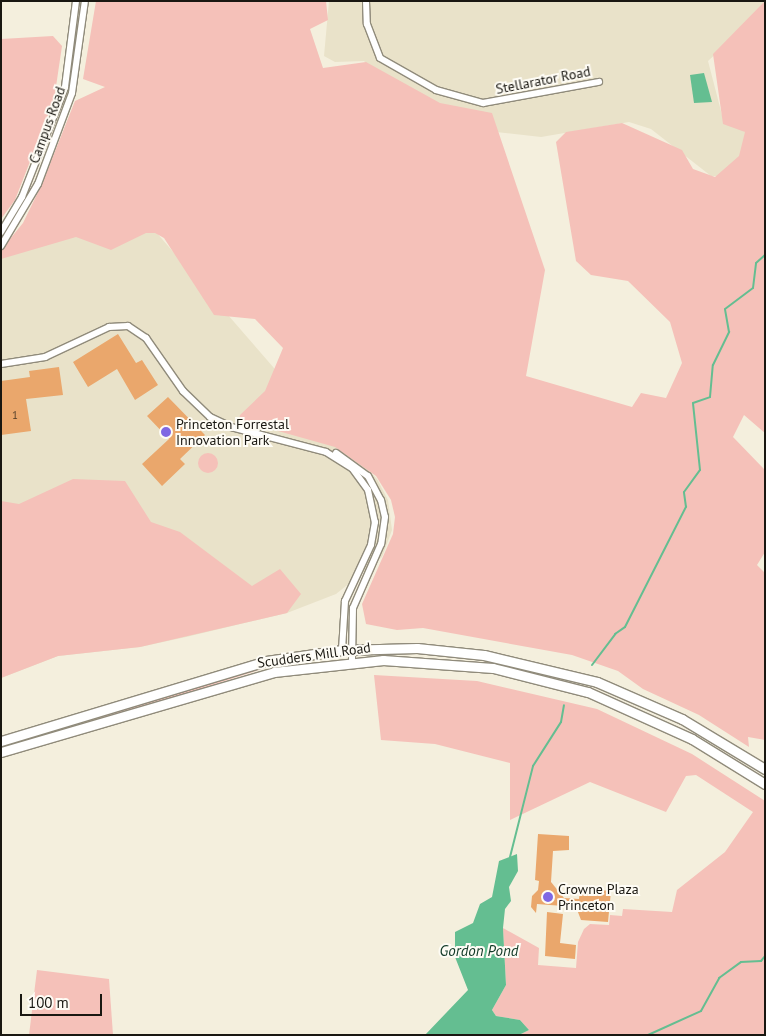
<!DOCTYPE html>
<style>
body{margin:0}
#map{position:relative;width:766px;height:1036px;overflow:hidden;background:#f4efdd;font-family:"PT Sans",sans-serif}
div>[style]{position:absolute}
.built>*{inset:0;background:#e9e2c9}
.green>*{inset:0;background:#f5c1b9}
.round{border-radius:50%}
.water>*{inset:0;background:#64be91}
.stream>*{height:2px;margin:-1px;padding:0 1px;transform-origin:1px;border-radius:1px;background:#64be91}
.building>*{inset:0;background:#eaa76c}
.roads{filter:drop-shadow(1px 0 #908b7b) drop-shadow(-1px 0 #908b7b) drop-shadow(0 1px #908b7b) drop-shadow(0 -1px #908b7b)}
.street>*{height:6px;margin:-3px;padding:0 3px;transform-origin:3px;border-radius:3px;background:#fff}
.secondary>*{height:9px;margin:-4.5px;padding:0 4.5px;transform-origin:4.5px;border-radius:4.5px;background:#fff}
.dots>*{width:14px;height:14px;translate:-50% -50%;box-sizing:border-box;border:2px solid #fefcf5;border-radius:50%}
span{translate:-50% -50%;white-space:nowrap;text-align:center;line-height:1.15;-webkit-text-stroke:4px #fefcf5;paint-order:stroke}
.number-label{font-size:11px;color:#4d3b28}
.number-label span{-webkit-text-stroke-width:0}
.street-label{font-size:14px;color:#191711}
.poi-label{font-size:14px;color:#191711}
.left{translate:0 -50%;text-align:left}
.water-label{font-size:15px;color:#113926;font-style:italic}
.frame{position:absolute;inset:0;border:2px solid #191711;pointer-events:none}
.scale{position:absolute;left:20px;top:994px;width:82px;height:22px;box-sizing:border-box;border:2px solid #191711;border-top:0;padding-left:6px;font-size:15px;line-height:18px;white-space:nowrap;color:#191711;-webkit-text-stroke:4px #fefcf5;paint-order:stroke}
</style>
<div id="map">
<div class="built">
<div style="clip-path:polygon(329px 1px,765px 1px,765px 8px,708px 61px,722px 115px,745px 132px,749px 157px,721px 176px,711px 176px,651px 129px,629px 122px,541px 137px,496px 132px,373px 71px,364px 61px,335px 62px,324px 56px)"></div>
<div style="clip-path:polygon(149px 224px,293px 390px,377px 479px,388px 500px,392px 530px,382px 557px,336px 594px,287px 613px,186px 637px,140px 647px,58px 656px,1px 678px,1px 258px,22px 236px)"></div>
</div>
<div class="green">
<div style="clip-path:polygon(96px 1px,326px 1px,328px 20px,310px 29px,323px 68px,366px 62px,440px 103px,492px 113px,545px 270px,526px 376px,632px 407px,641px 393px,666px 398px,682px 363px,670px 322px,628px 281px,591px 275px,576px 261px,556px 142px,566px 132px,622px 123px,682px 150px,693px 169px,715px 177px,739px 156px,745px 132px,723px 124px,713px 54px,765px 1px,765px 433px,744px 415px,733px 437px,765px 470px,765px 552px,757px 565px,765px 573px,765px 740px,748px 737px,749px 747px,699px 715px,643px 689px,618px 671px,572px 655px,423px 628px,397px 630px,366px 624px,362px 604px,393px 534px,395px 517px,391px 500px,376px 476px,335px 447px,239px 420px,240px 415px,265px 391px,283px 348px,255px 319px,214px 315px,164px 238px,155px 233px,146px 233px,111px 250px,76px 237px,1px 259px,1px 250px,23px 223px,42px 184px,75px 101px,105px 87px,83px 79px)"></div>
<div style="clip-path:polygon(53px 36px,62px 46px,54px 100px,15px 200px,1px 219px,1px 39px)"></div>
<div class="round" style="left:198px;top:453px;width:20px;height:20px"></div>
<div style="clip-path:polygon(73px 479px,125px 481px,151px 522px,180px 532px,252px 586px,280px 569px,301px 594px,287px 613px,140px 647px,58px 656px,1px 678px,1px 501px,19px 504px)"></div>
<div style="clip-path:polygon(330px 655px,265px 668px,46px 738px,115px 711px,254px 668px)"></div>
<div style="clip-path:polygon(374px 675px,477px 681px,597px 709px,692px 754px,765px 801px,765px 1035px,519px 1035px,529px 1030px,520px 1020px,496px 1016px,492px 1010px,506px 985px,503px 928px,539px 948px,538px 965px,576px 968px,578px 942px,584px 929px,590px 924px,609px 925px,610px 915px,622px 916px,623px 909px,672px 912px,677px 890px,725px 852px,753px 812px,696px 775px,686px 776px,666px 812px,590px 782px,510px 820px,510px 763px,435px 744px,381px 740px)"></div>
<div style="clip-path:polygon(37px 970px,109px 979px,113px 1035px,29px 1035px)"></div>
</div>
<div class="water">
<div style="clip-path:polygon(704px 73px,712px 102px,694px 103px,690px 75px)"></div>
<div style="clip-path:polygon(517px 854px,518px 871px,509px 887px,511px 901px,505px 909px,503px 928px,506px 985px,492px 1010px,496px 1016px,520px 1020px,529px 1030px,519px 1035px,425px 1035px,468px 990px,455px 957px,455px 932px,473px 923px,480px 904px,492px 897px,499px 861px)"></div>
</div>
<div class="stream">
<div style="left:592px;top:665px;width:39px;rotate:-53deg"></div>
<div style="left:615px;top:634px;width:12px;rotate:-35deg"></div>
<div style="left:625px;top:627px;width:135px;rotate:-63.1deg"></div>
<div style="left:686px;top:507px;width:15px;rotate:-98deg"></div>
<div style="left:684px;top:492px;width:27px;rotate:-54deg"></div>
<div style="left:700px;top:470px;width:67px;rotate:-96deg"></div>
<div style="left:693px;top:403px;width:18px;rotate:-19deg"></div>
<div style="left:710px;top:397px;width:32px;rotate:-85deg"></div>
<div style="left:713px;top:365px;width:37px;rotate:-64deg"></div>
<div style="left:729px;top:332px;width:23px;rotate:-100deg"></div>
<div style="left:725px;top:309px;width:35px;rotate:-37deg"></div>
<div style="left:753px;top:288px;width:25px;rotate:-83deg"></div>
<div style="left:756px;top:263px;width:12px;rotate:-42deg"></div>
<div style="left:510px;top:857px;width:94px;rotate:-75.8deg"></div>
<div style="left:533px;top:766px;width:52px;rotate:-57.5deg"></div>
<div style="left:561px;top:722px;width:17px;rotate:-80deg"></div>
<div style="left:648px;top:1035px;width:58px;rotate:-24.4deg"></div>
<div style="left:701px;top:1011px;width:38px;rotate:-61deg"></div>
<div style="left:719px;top:978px;width:27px;rotate:-36deg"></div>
<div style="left:741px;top:962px;width:20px;rotate:-3deg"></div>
<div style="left:761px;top:961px;width:6px;rotate:-51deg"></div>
</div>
<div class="building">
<div style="clip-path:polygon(118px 334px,136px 363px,142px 360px,158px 385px,135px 400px,117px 369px,88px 387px,73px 362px)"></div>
<div style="clip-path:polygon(59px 367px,63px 395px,26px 399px,31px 431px,1px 435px,1px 381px,30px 377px,29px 371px)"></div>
<div style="clip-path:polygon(168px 397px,205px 435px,180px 459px,185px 464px,162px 486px,142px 464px,169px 439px,147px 416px)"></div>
<div style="clip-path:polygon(538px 834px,569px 836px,569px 850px,553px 851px,551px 882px,564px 898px,579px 899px,580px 888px,611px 891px,608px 922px,581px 920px,576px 907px,537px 904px,536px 913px,531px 907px,532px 896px,538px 890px,539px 881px,535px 880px)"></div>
<div style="clip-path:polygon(547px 912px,563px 914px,560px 943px,576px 945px,575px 959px,545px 956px)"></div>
</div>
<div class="roads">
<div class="street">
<div style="left:366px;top:1px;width:23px;rotate:88deg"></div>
<div style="left:367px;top:24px;width:36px;rotate:69deg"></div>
<div style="left:380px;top:58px;width:64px;rotate:29.7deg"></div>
<div style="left:436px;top:90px;width:49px;rotate:15.5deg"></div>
<div style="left:483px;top:103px;width:118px;rotate:-10.3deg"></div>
<div style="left:1px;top:232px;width:41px;rotate:-59deg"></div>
<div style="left:22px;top:197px;width:118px;rotate:-68.6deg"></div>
<div style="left:65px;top:87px;width:87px;rotate:-82.7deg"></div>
<div style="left:1px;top:246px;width:72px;rotate:-59.2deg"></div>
<div style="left:38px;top:184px;width:97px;rotate:-69.5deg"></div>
<div style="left:72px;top:93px;width:93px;rotate:-82deg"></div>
<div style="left:1px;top:364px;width:45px;rotate:-9deg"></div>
<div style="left:45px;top:357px;width:71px;rotate:-25.1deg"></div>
<div style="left:109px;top:327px;width:19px;rotate:-3deg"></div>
<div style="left:128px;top:326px;width:22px;rotate:34deg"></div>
<div style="left:146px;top:338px;width:65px;rotate:55.1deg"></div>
<div style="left:183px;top:391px;width:37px;rotate:44deg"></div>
<div style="left:210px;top:417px;width:23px;rotate:25deg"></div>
<div style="left:231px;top:427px;width:98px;rotate:14.7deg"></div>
<div style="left:326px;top:452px;width:31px;rotate:32deg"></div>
<div style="left:352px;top:468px;width:27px;rotate:54deg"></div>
<div style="left:368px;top:490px;width:33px;rotate:78deg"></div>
<div style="left:375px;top:522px;width:23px;rotate:100deg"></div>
<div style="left:371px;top:545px;width:62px;rotate:114.9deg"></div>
<div style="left:345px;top:601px;width:49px;rotate:93.5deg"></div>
<div style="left:336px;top:453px;width:39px;rotate:36deg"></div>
<div style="left:368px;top:476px;width:27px;rotate:62deg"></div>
<div style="left:381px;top:500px;width:17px;rotate:77deg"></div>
<div style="left:385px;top:517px;width:27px;rotate:98deg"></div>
<div style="left:381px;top:544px;width:70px;rotate:113.6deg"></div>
<div style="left:353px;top:608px;width:54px;rotate:91.1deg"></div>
</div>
<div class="secondary">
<div style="left:1px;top:741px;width:277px;rotate:-16.8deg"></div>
<div style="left:266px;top:661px;width:77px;rotate:-8.2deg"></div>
<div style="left:342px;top:650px;width:75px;rotate:-1.5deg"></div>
<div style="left:417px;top:648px;width:67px;rotate:6deg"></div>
<div style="left:484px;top:655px;width:116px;rotate:13.4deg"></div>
<div style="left:597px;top:682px;width:93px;rotate:23.5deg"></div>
<div style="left:682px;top:719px;width:97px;rotate:31.1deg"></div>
<div style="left:1px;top:752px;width:284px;rotate:-16.3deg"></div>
<div style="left:274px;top:672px;width:110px;rotate:-6.3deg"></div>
<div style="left:383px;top:660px;width:110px;rotate:4.2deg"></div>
<div style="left:493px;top:668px;width:98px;rotate:14.2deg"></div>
<div style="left:588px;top:692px;width:114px;rotate:24.3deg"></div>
<div style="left:692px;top:739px;width:86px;rotate:31.7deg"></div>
</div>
</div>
<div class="dots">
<div style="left:166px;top:432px;background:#7f67e3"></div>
<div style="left:548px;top:897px;background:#7f67e3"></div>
</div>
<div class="number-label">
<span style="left:15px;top:415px">1</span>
</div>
<div class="street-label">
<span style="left:543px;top:80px;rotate:-11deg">Stellarator Road</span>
<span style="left:47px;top:125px;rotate:-70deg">Campus Road</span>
<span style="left:314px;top:655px;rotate:-8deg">Scudders Mill Road</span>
</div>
<div class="poi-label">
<span class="left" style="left:176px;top:432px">Princeton Forrestal<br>Innovation Park</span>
<span class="left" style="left:558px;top:897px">Crowne Plaza<br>Princeton</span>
</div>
<div class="water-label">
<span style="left:479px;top:951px">Gordon Pond</span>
</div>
<div class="frame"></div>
<div class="scale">100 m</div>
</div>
